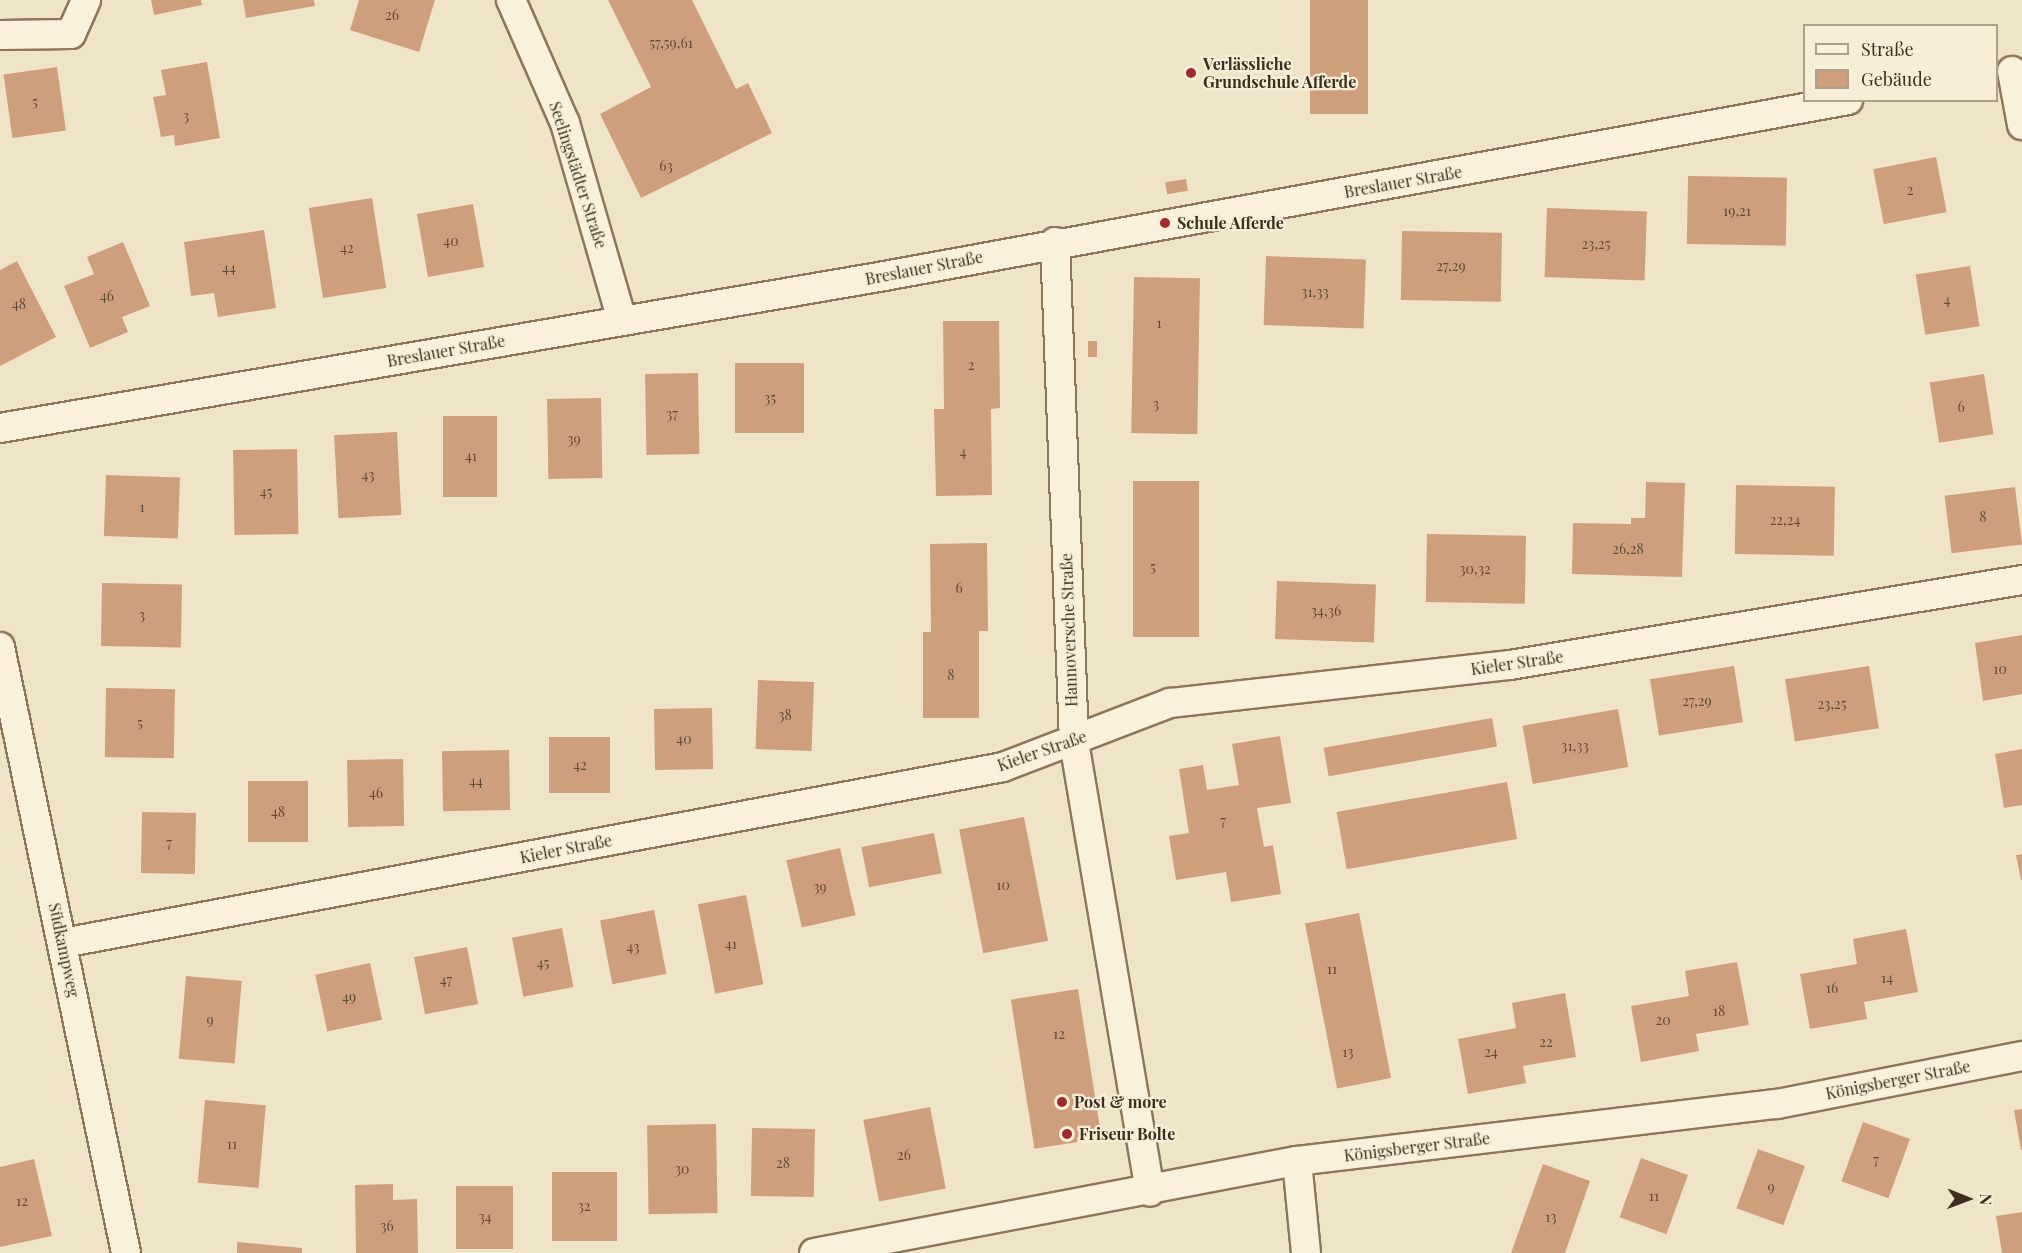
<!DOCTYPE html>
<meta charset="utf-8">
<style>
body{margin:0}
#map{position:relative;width:2022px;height:1253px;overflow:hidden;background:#f0e4c8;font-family:"Playfair Display",serif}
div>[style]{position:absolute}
.building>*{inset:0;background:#cf9f7d;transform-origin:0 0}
.roads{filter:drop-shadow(2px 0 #8d765c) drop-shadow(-2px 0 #8d765c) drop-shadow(0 2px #8d765c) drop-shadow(0 -2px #8d765c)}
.street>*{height:28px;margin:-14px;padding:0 14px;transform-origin:14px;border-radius:14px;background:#faf1dc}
.dots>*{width:16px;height:16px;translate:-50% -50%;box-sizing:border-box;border:3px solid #f7eed8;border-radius:50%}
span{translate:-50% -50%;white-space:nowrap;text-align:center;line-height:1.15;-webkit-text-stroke:4.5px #f7eed8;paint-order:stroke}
.number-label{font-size:14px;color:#624a37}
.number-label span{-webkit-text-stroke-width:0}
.poi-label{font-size:16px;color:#3d2e20;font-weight:700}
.left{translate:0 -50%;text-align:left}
.street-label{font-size:16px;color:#3d2e20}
.legend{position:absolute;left:1803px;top:24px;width:195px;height:78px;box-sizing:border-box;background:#f7eed8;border:2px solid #ada18e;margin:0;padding:8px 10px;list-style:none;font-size:18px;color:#3d2e20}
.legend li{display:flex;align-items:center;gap:12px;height:30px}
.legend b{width:30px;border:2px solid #ada18e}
.north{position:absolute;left:1938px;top:1169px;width:60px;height:60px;-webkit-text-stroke:4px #f7eed8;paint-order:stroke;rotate:91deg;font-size:16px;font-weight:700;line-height:24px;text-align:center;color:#3d2e20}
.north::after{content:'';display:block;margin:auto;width:21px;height:27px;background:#3d2e20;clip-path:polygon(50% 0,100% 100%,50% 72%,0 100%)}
</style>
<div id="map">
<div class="building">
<div style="clip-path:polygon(151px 0,201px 0,202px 5px,154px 15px)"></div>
<div style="clip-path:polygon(243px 0,314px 0,315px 6px,246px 18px)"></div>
<div style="clip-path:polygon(359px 0,435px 0,419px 52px,350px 30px)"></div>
<div style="clip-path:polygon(608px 0,692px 0,736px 89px,748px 83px,772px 133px,641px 198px,600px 114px,651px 87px)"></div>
<div style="left:1310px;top:0;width:58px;height:114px"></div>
<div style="clip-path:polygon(207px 62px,220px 138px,175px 146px,174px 135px,161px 137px,153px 97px,166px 95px,161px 70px)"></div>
<div style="left:57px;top:67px;width:64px;height:54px;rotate:82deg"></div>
<div style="left:1936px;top:157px;width:56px;height:64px;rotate:79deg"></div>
<div style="left:1688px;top:176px;width:99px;height:68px;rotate:1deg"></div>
<div style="left:1186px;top:179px;width:12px;height:21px;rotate:81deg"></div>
<div style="left:372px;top:198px;width:91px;height:64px;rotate:81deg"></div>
<div style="left:473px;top:204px;width:64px;height:57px;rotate:80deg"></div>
<div style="left:1547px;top:208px;width:100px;height:69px;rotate:2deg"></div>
<div style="clip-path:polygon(264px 230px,276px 308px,218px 317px,214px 293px,191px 296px,184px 242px)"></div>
<div style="left:1402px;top:231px;width:100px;height:69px;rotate:1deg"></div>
<div style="clip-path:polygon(123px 242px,150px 306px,122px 317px,128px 332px,90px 348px,64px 286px,94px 274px,87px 257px)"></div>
<div style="left:1266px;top:256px;width:100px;height:69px;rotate:2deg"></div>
<div style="clip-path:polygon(17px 261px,56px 337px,0 366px,0 270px)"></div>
<div style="left:1970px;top:266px;width:61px;height:55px;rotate:81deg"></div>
<div style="left:1134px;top:277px;width:66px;height:156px;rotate:1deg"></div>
<div style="clip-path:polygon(943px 321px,999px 321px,1000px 408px,991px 409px,992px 495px,936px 496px,934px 409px,944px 409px)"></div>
<div style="left:1088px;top:341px;width:9px;height:16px"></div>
<div style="left:735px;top:363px;width:69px;height:70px"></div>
<div style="left:698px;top:373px;width:81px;height:53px;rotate:89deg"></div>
<div style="left:1984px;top:374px;width:61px;height:55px;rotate:81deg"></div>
<div style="left:601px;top:398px;width:80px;height:54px;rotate:89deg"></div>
<div style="left:443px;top:416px;width:54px;height:81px"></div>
<div style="left:397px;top:432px;width:83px;height:63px;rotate:87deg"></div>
<div style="left:297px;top:449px;width:85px;height:64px;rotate:89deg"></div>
<div style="left:106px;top:475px;width:74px;height:61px;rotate:2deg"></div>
<div style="left:1133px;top:481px;width:66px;height:156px"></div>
<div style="clip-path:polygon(1646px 482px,1685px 483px,1682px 577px,1572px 574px,1573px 523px,1631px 524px,1631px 518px,1645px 518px)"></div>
<div style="left:1736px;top:485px;width:99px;height:69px;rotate:1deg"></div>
<div style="left:2015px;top:487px;width:58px;height:71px;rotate:83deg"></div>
<div style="left:1427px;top:534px;width:99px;height:68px;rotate:1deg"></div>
<div style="clip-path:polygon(987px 543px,988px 631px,979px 631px,979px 718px,923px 718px,923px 632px,931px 632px,930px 544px)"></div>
<div style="left:1277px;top:581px;width:99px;height:58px;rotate:2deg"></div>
<div style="left:102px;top:583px;width:80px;height:63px;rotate:1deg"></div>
<div style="clip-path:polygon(2022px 635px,2022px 694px,1983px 701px,1975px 643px)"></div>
<div style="left:1734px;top:666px;width:57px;height:85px;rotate:81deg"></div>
<div style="left:1869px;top:666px;width:63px;height:85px;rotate:81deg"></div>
<div style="left:758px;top:680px;width:56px;height:69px;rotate:2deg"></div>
<div style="left:106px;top:688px;width:69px;height:69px;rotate:1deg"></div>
<div style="left:712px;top:708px;width:61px;height:58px;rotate:89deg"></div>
<div style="left:1618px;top:709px;width:59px;height:97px;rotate:80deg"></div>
<div style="left:1492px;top:718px;width:29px;height:171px;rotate:80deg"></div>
<div style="clip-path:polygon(1280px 736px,1291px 803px,1257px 808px,1264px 847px,1273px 845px,1281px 894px,1231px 902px,1226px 872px,1176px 880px,1169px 836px,1189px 833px,1179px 769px,1203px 765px,1207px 790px,1239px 785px,1232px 744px)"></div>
<div style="left:549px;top:737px;width:61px;height:56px"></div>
<div style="clip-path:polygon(2022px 749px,2022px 805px,2004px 808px,1995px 754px)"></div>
<div style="left:509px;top:750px;width:60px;height:67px;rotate:89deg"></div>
<div style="left:403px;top:759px;width:67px;height:56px;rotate:89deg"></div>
<div style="left:308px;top:781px;width:61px;height:60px;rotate:90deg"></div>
<div style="left:1507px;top:782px;width:58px;height:173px;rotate:80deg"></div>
<div style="left:142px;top:812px;width:54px;height:61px;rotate:1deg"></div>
<div style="left:1024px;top:817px;width:126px;height:66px;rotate:79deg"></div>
<div style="left:934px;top:833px;width:41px;height:74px;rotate:79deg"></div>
<div style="left:840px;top:848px;width:69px;height:55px;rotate:77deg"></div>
<div style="clip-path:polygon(2022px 854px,2022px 880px,2021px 880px,2016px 855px)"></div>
<div style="left:746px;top:895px;width:91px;height:49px;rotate:79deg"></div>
<div style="left:654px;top:910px;width:65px;height:55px;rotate:79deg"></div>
<div style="left:1359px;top:913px;width:168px;height:55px;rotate:79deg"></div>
<div style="left:562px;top:928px;width:60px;height:51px;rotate:79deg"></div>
<div style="clip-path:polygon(1906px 929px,1918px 992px,1864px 1002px,1867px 1019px,1810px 1029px,1800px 974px,1857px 964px,1853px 939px)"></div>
<div style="left:467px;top:947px;width:58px;height:54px;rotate:79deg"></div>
<div style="clip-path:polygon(1737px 962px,1749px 1025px,1696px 1034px,1699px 1051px,1641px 1062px,1631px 1006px,1689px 996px,1685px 971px)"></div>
<div style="left:370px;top:963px;width:58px;height:56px;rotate:78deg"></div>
<div style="left:186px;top:976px;width:56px;height:83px;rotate:5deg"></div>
<div style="left:1078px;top:989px;width:151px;height:68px;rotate:81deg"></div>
<div style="clip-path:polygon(1565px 993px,1576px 1057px,1523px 1066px,1526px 1083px,1468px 1094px,1458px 1039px,1516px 1028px,1512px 1003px)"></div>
<div style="left:205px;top:1100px;width:61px;height:83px;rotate:5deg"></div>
<div style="left:930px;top:1107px;width:83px;height:68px;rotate:79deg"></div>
<div style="clip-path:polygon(2022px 1109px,2022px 1150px,2021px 1150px,2014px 1110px)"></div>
<div style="left:1863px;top:1122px;width:50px;height:63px;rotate:20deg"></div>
<div style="left:716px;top:1124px;width:89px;height:69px;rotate:89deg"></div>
<div style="left:752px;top:1128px;width:63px;height:68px;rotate:1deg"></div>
<div style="left:1758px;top:1149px;width:50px;height:63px;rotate:20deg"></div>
<div style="left:1641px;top:1158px;width:50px;height:63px;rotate:20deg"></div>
<div style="clip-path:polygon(34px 1159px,52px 1236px,0 1247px,0 1167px)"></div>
<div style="clip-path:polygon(1543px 1164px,1590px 1181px,1565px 1253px,1511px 1253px)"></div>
<div style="left:552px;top:1172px;width:65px;height:69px"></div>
<div style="clip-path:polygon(393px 1184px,393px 1200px,417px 1199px,418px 1253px,356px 1253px,355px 1185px)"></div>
<div style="left:456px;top:1186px;width:57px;height:63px"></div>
<div style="clip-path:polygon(2022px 1212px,2022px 1253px,2002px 1253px,1996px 1216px)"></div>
<div style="clip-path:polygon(237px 1242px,302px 1248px,302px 1253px,237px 1253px)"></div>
</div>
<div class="roads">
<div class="street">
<div style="left:511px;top:0;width:134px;rotate:66.3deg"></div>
<div style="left:565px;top:123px;width:205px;rotate:73.9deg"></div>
<div style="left:0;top:35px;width:71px;rotate:-0.8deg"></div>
<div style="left:71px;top:34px;width:37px;rotate:-66deg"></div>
<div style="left:2012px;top:71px;width:55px;rotate:79.5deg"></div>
<div style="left:1055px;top:242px;width:500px;rotate:87.82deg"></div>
<div style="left:1074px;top:742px;width:456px;rotate:80.4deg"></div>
<div style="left:0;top:428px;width:903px;rotate:-9.75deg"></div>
<div style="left:890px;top:275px;width:974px;rotate:-10.35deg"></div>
<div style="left:0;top:647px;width:619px;rotate:78.25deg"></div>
<div style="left:63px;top:943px;width:956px;rotate:-10.6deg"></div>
<div style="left:1003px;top:767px;width:179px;rotate:-21deg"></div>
<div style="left:1170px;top:703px;width:342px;rotate:-6.4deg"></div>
<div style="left:1510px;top:665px;width:519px;rotate:-9.43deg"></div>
<div style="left:1297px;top:1161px;width:92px;rotate:84.4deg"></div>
<div style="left:814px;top:1253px;width:492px;rotate:-10.8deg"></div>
<div style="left:1297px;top:1161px;width:483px;rotate:-6.8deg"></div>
<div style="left:1777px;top:1104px;width:250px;rotate:-11.1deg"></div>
</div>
</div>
<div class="dots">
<div style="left:1191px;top:73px;background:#9e2a2b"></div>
<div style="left:1165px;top:223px;background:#9e2a2b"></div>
<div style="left:1062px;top:1102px;background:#9e2a2b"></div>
<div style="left:1067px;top:1134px;background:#9e2a2b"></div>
</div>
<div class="number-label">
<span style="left:392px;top:15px">26</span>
<span style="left:671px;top:43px">57,59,61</span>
<span style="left:35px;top:102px">5</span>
<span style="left:186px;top:116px">3</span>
<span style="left:666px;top:166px">63</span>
<span style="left:1910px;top:190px">2</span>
<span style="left:1737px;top:211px">19,21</span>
<span style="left:451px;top:241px">40</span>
<span style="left:1596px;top:244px">23,25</span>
<span style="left:347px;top:248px">42</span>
<span style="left:1451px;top:266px">27,29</span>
<span style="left:229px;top:268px">44</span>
<span style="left:1315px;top:292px">31,33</span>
<span style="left:107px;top:296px">46</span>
<span style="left:1947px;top:300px">4</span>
<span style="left:19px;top:304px">48</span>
<span style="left:1159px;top:323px">1</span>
<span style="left:971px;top:365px">2</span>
<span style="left:770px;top:398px">35</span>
<span style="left:1156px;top:404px">3</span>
<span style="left:1961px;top:407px">6</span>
<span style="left:672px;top:414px">37</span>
<span style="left:574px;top:439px">39</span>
<span style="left:963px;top:452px">4</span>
<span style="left:471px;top:456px">41</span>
<span style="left:368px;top:475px">43</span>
<span style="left:266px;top:492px">45</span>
<span style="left:142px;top:507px">1</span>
<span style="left:1983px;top:517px">8</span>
<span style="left:1785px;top:520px">22,24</span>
<span style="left:1628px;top:549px">26,28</span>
<span style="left:1153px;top:567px">5</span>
<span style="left:1475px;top:569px">30,32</span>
<span style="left:959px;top:588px">6</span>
<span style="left:1326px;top:611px">34,36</span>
<span style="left:142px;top:615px">3</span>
<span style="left:2000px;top:669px">10</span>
<span style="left:951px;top:675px">8</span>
<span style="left:1697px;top:701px">27,29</span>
<span style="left:1832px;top:704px">23,25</span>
<span style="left:785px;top:715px">38</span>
<span style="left:140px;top:723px">5</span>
<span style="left:684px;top:739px">40</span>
<span style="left:1575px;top:746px">31,33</span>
<span style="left:580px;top:765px">42</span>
<span style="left:476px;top:781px">44</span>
<span style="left:376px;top:793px">46</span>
<span style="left:278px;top:812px">48</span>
<span style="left:1223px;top:821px">7</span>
<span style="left:169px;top:843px">7</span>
<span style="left:1003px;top:885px">10</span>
<span style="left:820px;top:887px">39</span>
<span style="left:731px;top:944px">41</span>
<span style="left:633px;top:947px">43</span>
<span style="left:543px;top:963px">45</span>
<span style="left:1332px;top:969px">11</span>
<span style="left:1887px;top:978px">14</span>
<span style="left:446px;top:980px">47</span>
<span style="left:1832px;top:988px">16</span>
<span style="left:349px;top:997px">49</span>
<span style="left:1719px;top:1011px">18</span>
<span style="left:210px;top:1020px">9</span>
<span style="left:1663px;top:1020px">20</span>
<span style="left:1059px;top:1034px">12</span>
<span style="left:1546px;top:1042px">22</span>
<span style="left:1348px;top:1052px">13</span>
<span style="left:1491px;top:1052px">24</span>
<span style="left:232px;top:1144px">11</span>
<span style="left:904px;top:1155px">26</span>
<span style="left:1876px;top:1160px">7</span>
<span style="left:783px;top:1163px">28</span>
<span style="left:682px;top:1169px">30</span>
<span style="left:1771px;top:1187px">9</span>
<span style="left:1654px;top:1196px">11</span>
<span style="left:22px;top:1201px">12</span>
<span style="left:584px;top:1206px">32</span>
<span style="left:485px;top:1217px">34</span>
<span style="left:1551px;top:1217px">13</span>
<span style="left:387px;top:1226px">36</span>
</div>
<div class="poi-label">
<span class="left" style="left:1203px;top:73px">Verlässliche<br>Grundschule Afferde</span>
<span class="left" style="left:1177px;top:223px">Schule Afferde</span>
<span class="left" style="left:1074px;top:1102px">Post &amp; more</span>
<span class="left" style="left:1079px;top:1134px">Friseur Bolte</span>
</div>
<div class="street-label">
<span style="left:578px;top:175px;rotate:72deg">Seelingstädter Straße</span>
<span style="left:1403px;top:182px;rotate:-10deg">Breslauer Straße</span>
<span style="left:924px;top:268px;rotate:-11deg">Breslauer Straße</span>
<span style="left:446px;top:351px;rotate:-10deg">Breslauer Straße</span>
<span style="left:1069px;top:630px;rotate:-92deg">Hannoversche Straße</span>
<span style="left:1517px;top:663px;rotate:-8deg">Kieler Straße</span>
<span style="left:1042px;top:751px;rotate:-19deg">Kieler Straße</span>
<span style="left:566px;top:849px;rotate:-11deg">Kieler Straße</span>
<span style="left:64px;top:950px;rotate:78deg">Südkampweg</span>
<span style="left:1898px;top:1080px;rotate:-11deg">Königsberger Straße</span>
<span style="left:1417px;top:1147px;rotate:-7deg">Königsberger Straße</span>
</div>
<ul class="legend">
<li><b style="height:8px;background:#faf1dc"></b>Straße</li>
<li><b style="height:16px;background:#cf9f7d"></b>Gebäude</li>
</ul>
<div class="north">N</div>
</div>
